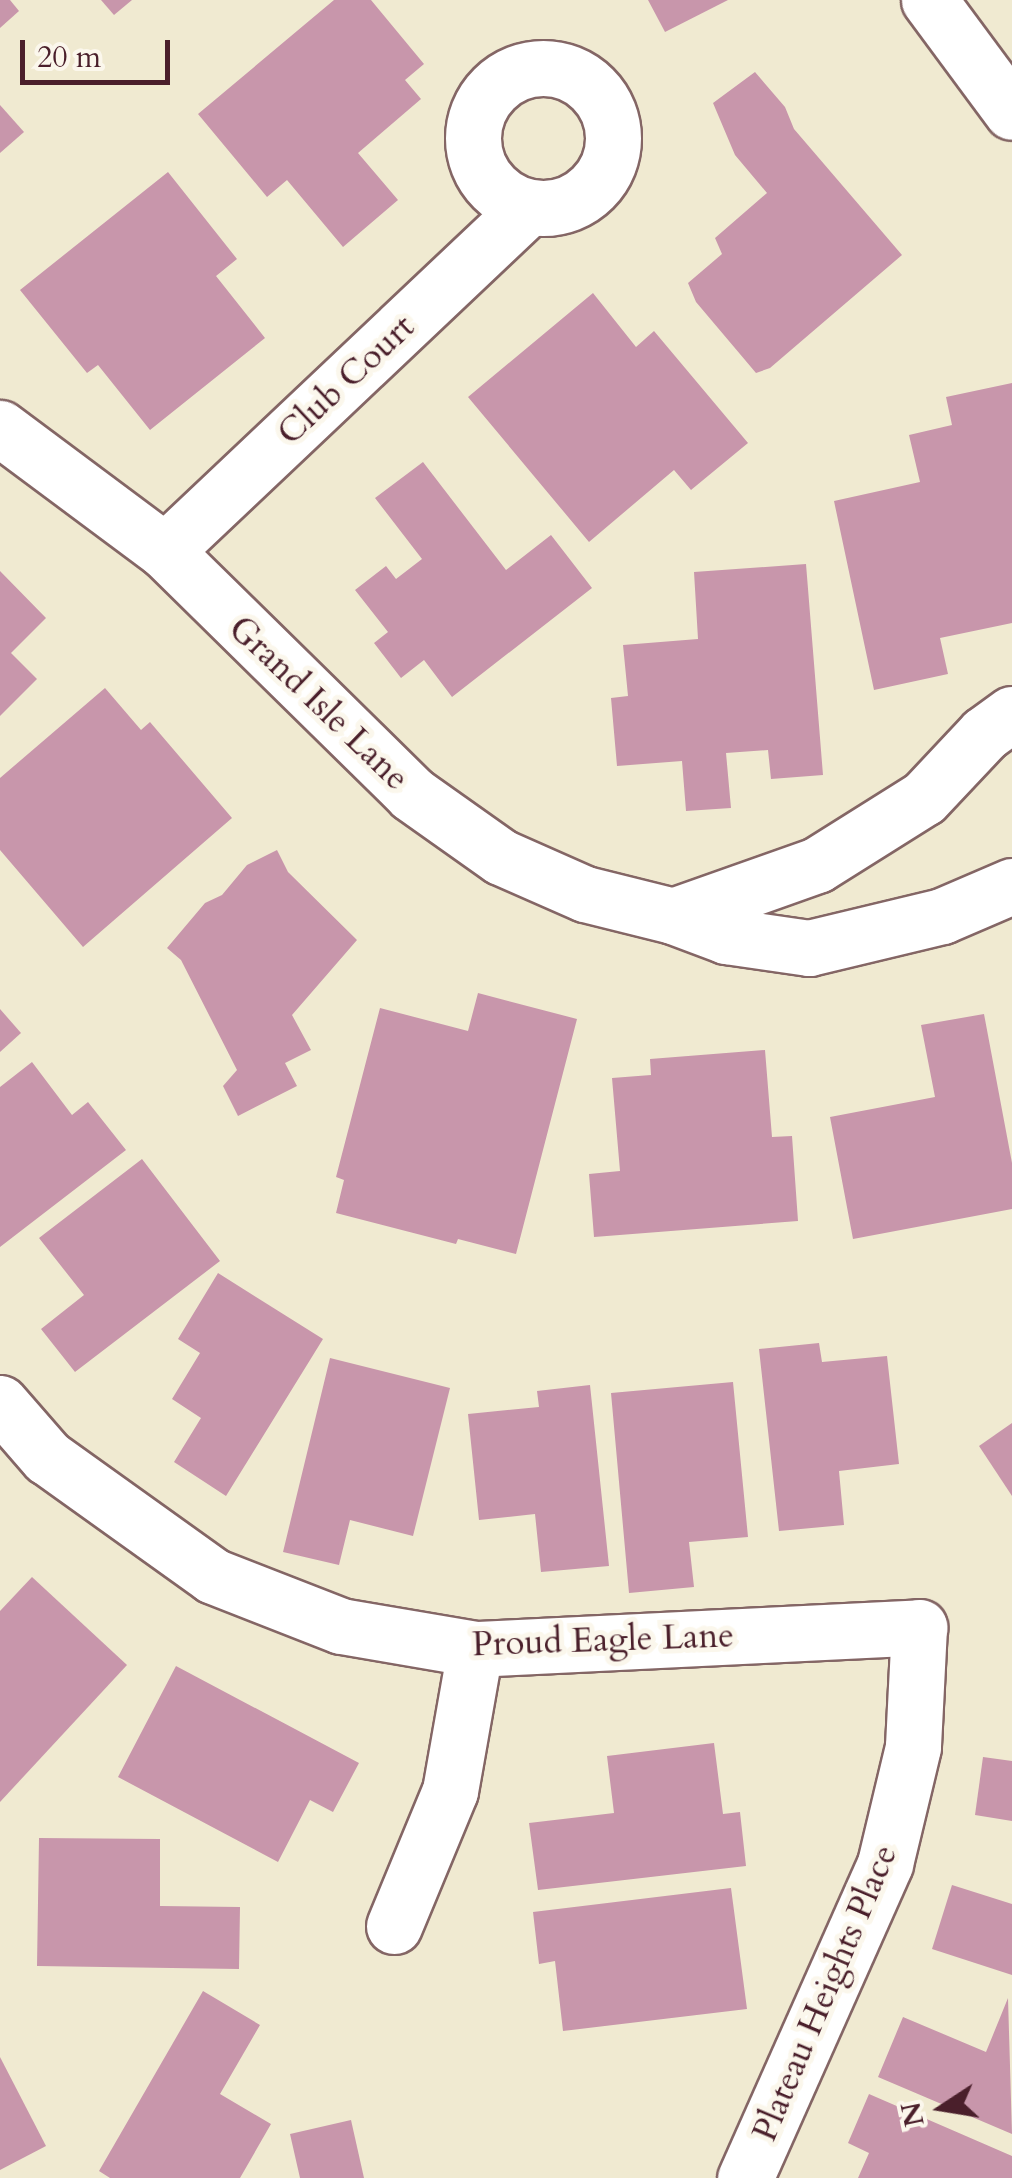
<!DOCTYPE html>
<style>
body{margin:0}
#map{position:relative;width:1012px;height:2178px;overflow:hidden;background:#f0ead1;font-family:Cardo,serif}
div>[style]{position:absolute}
.building>*{inset:0;background:#c896ab}
.roads{filter:drop-shadow(2px 0 #846665) drop-shadow(-2px 0 #846665) drop-shadow(0 2px #846665) drop-shadow(0 -2px #846665)}
.minor>*{height:55px;margin:-27.5px;padding:0 27.5px;transform-origin:27.5px;border-radius:27.5px;background:#fff}
.minor>.ring{margin:-27.5px;padding:0;box-sizing:content-box;background:none;border:55px solid #fff;border-radius:50%}
span{translate:-50% -50%;white-space:nowrap;text-align:center;line-height:1.15;-webkit-text-stroke:10px #fbf7ec;paint-order:stroke}
.street-label{font-size:35px;color:#4a1f2b}
.north{position:absolute;left:892px;top:2058px;width:100px;height:100px;-webkit-text-stroke:8px #fbf7ec;paint-order:stroke;rotate:258deg;font-size:28px;font-weight:700;line-height:40px;text-align:center;color:#4a1f2b}
.north::after{content:'';display:block;margin:auto;width:35px;height:45px;background:#4a1f2b;clip-path:polygon(50% 0,100% 100%,50% 72%,0 100%)}
.scale{position:absolute;left:20px;top:40px;width:150px;height:45px;box-sizing:border-box;border:5px solid #4a1f2b;border-top:0;padding-left:12px;font-size:30px;line-height:35px;white-space:nowrap;color:#4a1f2b;-webkit-text-stroke:8px #fbf7ec;paint-order:stroke}
</style>
<div id="map">
<div class="building">
<div style="clip-path:polygon(0 0,10px 0,19px 11px,0 28px)"></div>
<div style="clip-path:polygon(101px 0,132px 0,114px 15px)"></div>
<div style="clip-path:polygon(334px 0,371px 0,424px 64px,405px 80px,421px 99px,358px 153px,398px 200px,343px 247px,287px 180px,267px 197px,198px 114px)"></div>
<div style="clip-path:polygon(648px 0,728px 0,665px 32px)"></div>
<div style="clip-path:polygon(755px 72px,785px 107px,794px 129px,902px 255px,770px 368px,756px 373px,696px 302px,688px 283px,722px 254px,715px 238px,767px 193px,735px 155px,713px 103px)"></div>
<div style="clip-path:polygon(0 105px,24px 132px,0 153px)"></div>
<div style="clip-path:polygon(168px 172px,237px 259px,216px 276px,265px 338px,150px 430px,98px 365px,87px 373px,20px 290px)"></div>
<div style="clip-path:polygon(593px 293px,636px 347px,654px 331px,748px 443px,691px 490px,674px 470px,589px 542px,468px 397px)"></div>
<div style="clip-path:polygon(1012px 383px,1012px 623px,940px 638px,948px 674px,874px 690px,834px 501px,920px 482px,909px 435px,952px 425px,946px 397px)"></div>
<div style="clip-path:polygon(423px 462px,506px 570px,551px 535px,592px 588px,452px 697px,424px 660px,401px 678px,374px 643px,388px 632px,355px 590px,386px 566px,396px 579px,422px 559px,375px 498px)"></div>
<div style="clip-path:polygon(806px 564px,823px 775px,771px 779px,768px 750px,726px 753px,731px 808px,686px 811px,682px 761px,617px 766px,611px 698px,628px 696px,623px 645px,698px 639px,694px 572px)"></div>
<div style="clip-path:polygon(0 571px,46px 618px,11px 653px,37px 679px,0 716px)"></div>
<div style="clip-path:polygon(105px 688px,141px 730px,150px 722px,232px 818px,83px 947px,0 850px,0 778px)"></div>
<div style="clip-path:polygon(277px 850px,288px 872px,357px 940px,292px 1015px,311px 1050px,285px 1063px,297px 1086px,238px 1116px,223px 1086px,237px 1070px,181px 960px,167px 948px,205px 903px,222px 895px,247px 865px)"></div>
<div style="clip-path:polygon(478px 993px,577px 1019px,516px 1254px,458px 1239px,456px 1244px,336px 1213px,344px 1180px,336px 1177px,380px 1008px,468px 1031px)"></div>
<div style="clip-path:polygon(0 1009px,21px 1033px,0 1052px)"></div>
<div style="clip-path:polygon(984px 1014px,1012px 1163px,1012px 1209px,853px 1239px,830px 1117px,935px 1097px,921px 1025px)"></div>
<div style="clip-path:polygon(765px 1050px,772px 1137px,792px 1136px,798px 1221px,594px 1237px,589px 1174px,620px 1171px,612px 1078px,651px 1075px,650px 1059px)"></div>
<div style="clip-path:polygon(32px 1062px,72px 1115px,88px 1102px,126px 1150px,0 1247px,0 1087px)"></div>
<div style="clip-path:polygon(142px 1159px,220px 1261px,75px 1372px,41px 1329px,84px 1295px,39px 1238px)"></div>
<div style="clip-path:polygon(218px 1273px,323px 1339px,226px 1496px,174px 1462px,201px 1418px,172px 1399px,200px 1353px,178px 1339px)"></div>
<div style="clip-path:polygon(819px 1343px,822px 1362px,887px 1356px,899px 1464px,839px 1471px,844px 1525px,779px 1531px,759px 1349px)"></div>
<div style="clip-path:polygon(330px 1358px,450px 1388px,413px 1536px,350px 1520px,339px 1565px,283px 1552px)"></div>
<div style="clip-path:polygon(733px 1382px,748px 1537px,689px 1542px,694px 1587px,629px 1593px,611px 1393px)"></div>
<div style="clip-path:polygon(590px 1385px,609px 1566px,541px 1572px,535px 1514px,479px 1520px,468px 1414px,539px 1407px,537px 1391px)"></div>
<div style="clip-path:polygon(1012px 1423px,1012px 1496px,979px 1446px)"></div>
<div style="clip-path:polygon(32px 1577px,127px 1665px,0 1802px,0 1611px)"></div>
<div style="clip-path:polygon(176px 1666px,359px 1763px,333px 1812px,310px 1800px,278px 1862px,118px 1777px)"></div>
<div style="clip-path:polygon(714px 1743px,723px 1814px,740px 1812px,746px 1866px,538px 1890px,529px 1823px,614px 1813px,607px 1756px)"></div>
<div style="clip-path:polygon(983px 1757px,1012px 1761px,1012px 1821px,975px 1815px)"></div>
<div style="clip-path:polygon(39px 1838px,160px 1839px,160px 1906px,240px 1907px,239px 1969px,37px 1966px)"></div>
<div style="clip-path:polygon(952px 1885px,1012px 1904px,1012px 1975px,932px 1949px)"></div>
<div style="clip-path:polygon(731px 1888px,747px 2009px,563px 2031px,555px 1961px,539px 1964px,533px 1912px)"></div>
<div style="clip-path:polygon(203px 1991px,260px 2025px,220px 2094px,271px 2124px,240px 2178px,110px 2178px,99px 2171px)"></div>
<div style="clip-path:polygon(1008px 1998px,1012px 2134px,878px 2077px,903px 2017px,986px 2052px)"></div>
<div style="clip-path:polygon(0 2057px,46px 2146px,0 2170px)"></div>
<div style="clip-path:polygon(869px 2094px,1012px 2156px,1012px 2178px,858px 2178px,869px 2153px,848px 2143px)"></div>
<div style="clip-path:polygon(351px 2120px,364px 2178px,300px 2178px,290px 2134px)"></div>
</div>
<div class="roads">
<div class="minor">
<div style="left:929px;top:0;width:139px;rotate:53.5deg"></div>
<div class="ring" style="left:473px;top:68px;width:85px;height:85px"></div>
<div style="left:0;top:428px;width:206px;rotate:36.7deg"></div>
<div style="left:165px;top:551px;width:346px;rotate:44.5deg"></div>
<div style="left:412px;top:794px;width:109px;rotate:35.3deg"></div>
<div style="left:501px;top:857px;width:92px;rotate:23.8deg"></div>
<div style="left:585px;top:894px;width:91px;rotate:14deg"></div>
<div style="left:673px;top:916px;width:57px;rotate:20.7deg"></div>
<div style="left:726px;top:936px;width:84px;rotate:8.2deg"></div>
<div style="left:809px;top:948px;width:137px;rotate:-13.5deg"></div>
<div style="left:942px;top:916px;width:76px;rotate:-23.2deg"></div>
<div style="left:165px;top:551px;width:499px;rotate:-43.4deg"></div>
<div style="left:673px;top:916px;width:153px;rotate:-19.5deg"></div>
<div style="left:817px;top:865px;width:126px;rotate:-32.1deg"></div>
<div style="left:924px;top:798px;width:88px;rotate:-46.8deg"></div>
<div style="left:984px;top:734px;width:34px;rotate:-36deg"></div>
<div style="left:0;top:1403px;width:72px;rotate:49deg"></div>
<div style="left:47px;top:1457px;width:204px;rotate:35.6deg"></div>
<div style="left:213px;top:1576px;width:137px;rotate:21.3deg"></div>
<div style="left:341px;top:1626px;width:136px;rotate:9.7deg"></div>
<div style="left:475px;top:1649px;width:445px;rotate:-2.8deg"></div>
<div style="left:919px;top:1627px;width:120px;rotate:92.9deg"></div>
<div style="left:913px;top:1747px;width:120px;rotate:103.5deg"></div>
<div style="left:885px;top:1864px;width:344px;rotate:114deg"></div>
<div style="left:394px;top:1926px;width:146px;rotate:-67.5deg"></div>
<div style="left:450px;top:1791px;width:144px;rotate:-80deg"></div>
</div>
</div>
<div class="street-label">
<span style="left:346px;top:380px;rotate:-43deg">Club Court</span>
<span style="left:319px;top:703px;rotate:44deg">Grand Isle Lane</span>
<span style="left:603px;top:1640px;rotate:-2deg">Proud Eagle Lane</span>
<span style="left:825px;top:1993px;rotate:-67deg">Plateau Heights Place</span>
</div>
<div class="north">N</div>
<div class="scale">20 m</div>
</div>
